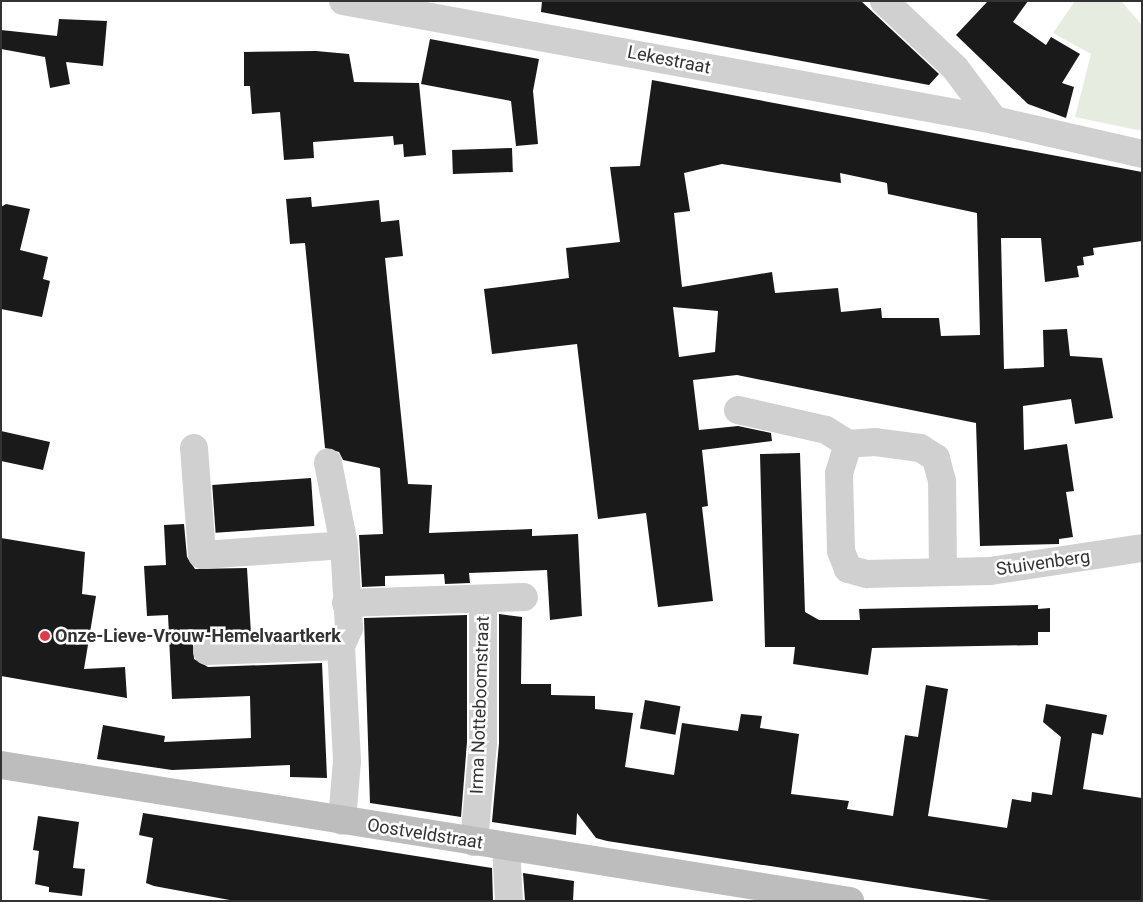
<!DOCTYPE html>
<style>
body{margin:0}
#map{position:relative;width:1143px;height:902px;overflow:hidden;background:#fff;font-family:Roboto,sans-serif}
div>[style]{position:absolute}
.green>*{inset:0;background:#e6ecdf}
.building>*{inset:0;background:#1a1a1a;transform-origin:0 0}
.street>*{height:28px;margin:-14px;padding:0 14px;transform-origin:14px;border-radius:14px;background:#d0d0d0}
.secondary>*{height:28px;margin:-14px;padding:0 14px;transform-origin:14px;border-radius:14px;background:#bdbdbd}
.dots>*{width:14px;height:14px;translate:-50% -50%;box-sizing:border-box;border:2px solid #fff;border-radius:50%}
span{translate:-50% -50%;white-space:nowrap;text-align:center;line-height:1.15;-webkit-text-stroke:5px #fff;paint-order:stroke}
.street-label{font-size:18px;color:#333}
.poi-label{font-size:18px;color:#333;font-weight:700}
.left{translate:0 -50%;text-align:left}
.frame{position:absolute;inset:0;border:2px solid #333;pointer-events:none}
</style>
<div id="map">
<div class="green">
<div style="clip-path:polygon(1075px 1px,1121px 1px,1142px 25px,1142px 131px,1075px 117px,1091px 54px,1053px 33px)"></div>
</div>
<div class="building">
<div style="clip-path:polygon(542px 1px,861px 1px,939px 74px,929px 85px,541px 12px)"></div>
<div style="clip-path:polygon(988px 1px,1028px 1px,1013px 22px,1046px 45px,1051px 37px,1080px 54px,1062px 83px,1074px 87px,1066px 118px,1028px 104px,956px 35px)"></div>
<div style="clip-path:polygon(59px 19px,107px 21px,103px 66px,66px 62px,70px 84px,50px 88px,45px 57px,1px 49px,1px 30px,57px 36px)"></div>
<div style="clip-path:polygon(430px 39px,539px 59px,533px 91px,538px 144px,516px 146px,511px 101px,421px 84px)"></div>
<div style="clip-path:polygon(316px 51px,349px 54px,354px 82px,419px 83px,426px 155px,404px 157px,403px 144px,394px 145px,393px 136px,313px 142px,314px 158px,284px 160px,280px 112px,252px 114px,250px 86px,244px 86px,244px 52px)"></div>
<div style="clip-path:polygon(evenodd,652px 80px,1142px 172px,1142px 241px,1093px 248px,1094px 255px,1083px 257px,1084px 265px,1077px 266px,1079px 277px,1045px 282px,1041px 238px,1001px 238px,1004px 369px,1044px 367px,1043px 330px,1067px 329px,1070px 356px,1102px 358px,1113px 418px,1075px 424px,1071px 399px,1023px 406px,1024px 450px,1067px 444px,1074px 491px,1066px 492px,1073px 537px,1059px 539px,1059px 544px,980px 546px,976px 423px,737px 375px,693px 380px,699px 430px,738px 426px,771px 433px,772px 441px,702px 450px,708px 506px,702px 507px,713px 601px,658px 607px,646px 513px,598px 519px,577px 344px,492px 354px,484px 289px,569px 278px,566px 248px,620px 242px,610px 167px,640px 166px,652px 80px,722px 164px,841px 183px,840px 173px,887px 183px,888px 194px,977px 213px,980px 335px,941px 336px,939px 318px,882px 318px,881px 308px,841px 312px,838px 288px,775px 293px,772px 272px,682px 287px,674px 213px,690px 211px,684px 173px,722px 164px,652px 80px,673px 307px,718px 311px,715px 352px,679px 357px,673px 307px)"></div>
<div style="left:512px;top:148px;width:24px;height:60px;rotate:88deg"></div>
<div style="clip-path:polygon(311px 197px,312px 207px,379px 200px,381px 222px,399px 220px,403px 256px,385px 258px,408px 484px,432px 485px,429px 533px,532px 529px,532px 536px,578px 534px,582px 616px,550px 620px,547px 570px,469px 573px,470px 583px,445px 584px,444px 574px,385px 576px,385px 586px,362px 587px,359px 535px,383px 534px,380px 468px,343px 460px,339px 452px,325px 448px,305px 243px,290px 244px,286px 199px)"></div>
<div style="clip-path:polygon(6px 204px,30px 209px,20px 250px,48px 257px,43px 279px,50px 281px,42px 317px,1px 309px,1px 207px)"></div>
<div style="clip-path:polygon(1px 431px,50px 442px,43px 470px,1px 461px)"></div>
<div style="clip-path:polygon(800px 453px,805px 612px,819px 620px,860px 620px,859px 609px,1038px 605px,1038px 609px,1050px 608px,1050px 632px,1038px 632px,1038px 645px,872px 648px,868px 675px,793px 664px,795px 647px,765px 647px,760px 454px)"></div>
<div style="left:311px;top:478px;width:48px;height:99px;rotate:86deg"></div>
<div style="clip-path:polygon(184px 524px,187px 557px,195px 569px,247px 568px,251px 634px,199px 638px,193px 644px,194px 659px,208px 667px,322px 663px,327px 778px,290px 777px,290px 765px,172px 770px,97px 759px,103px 725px,165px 736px,164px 742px,251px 738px,250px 696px,172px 699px,168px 615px,147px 616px,144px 566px,166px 565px,164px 525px)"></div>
<div style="clip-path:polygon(1px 538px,85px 552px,82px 594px,96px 596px,84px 669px,125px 667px,127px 698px,1px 676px)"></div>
<div style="clip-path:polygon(499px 614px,522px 617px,521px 684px,551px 684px,551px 695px,595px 696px,595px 709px,633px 713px,625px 767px,674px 775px,682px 723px,738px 731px,741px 714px,762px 716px,760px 728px,799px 734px,791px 794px,849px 801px,847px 809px,893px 816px,905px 735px,918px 737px,926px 685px,948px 689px,928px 816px,1007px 828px,1012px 799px,1031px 802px,1032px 792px,1052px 795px,1061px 737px,1043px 722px,1046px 704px,1107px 715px,1103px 735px,1092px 733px,1083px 789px,1142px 798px,1142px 901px,997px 901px,607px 841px,596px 838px,577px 813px,576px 835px,492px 822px,499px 743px)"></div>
<div style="clip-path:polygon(467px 615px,467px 742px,461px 817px,370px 803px,364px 618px)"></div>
<div style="left:645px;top:700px;width:36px;height:29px;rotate:10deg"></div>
<div style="clip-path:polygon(143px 813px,492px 868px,493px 901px,235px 901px,154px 886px,146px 883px,153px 838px,139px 835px)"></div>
<div style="clip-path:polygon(38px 816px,79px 822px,73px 868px,85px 869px,82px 896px,49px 892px,49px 887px,35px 884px,39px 851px,33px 850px)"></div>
<div style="clip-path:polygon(523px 873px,574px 881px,573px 901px,525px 901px)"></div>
</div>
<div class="street">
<div style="left:343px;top:1px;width:662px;rotate:10.36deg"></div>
<div style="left:994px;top:120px;width:152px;rotate:12.9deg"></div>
<div style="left:884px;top:1px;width:98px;rotate:43.3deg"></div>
<div style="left:955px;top:68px;width:65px;rotate:53.1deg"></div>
<div style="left:738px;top:410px;width:90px;rotate:12.8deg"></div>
<div style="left:826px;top:430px;width:26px;rotate:32deg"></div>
<div style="left:194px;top:448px;width:107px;rotate:85.7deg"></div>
<div style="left:202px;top:555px;width:142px;rotate:-4deg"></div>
<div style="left:344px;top:545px;width:84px;rotate:-101deg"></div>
<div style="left:943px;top:571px;width:90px;rotate:-90.6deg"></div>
<div style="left:942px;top:481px;width:24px;rotate:-105deg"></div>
<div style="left:936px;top:458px;width:19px;rotate:-148deg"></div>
<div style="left:920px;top:448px;width:45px;rotate:-172.4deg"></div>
<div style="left:875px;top:442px;width:27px;rotate:176deg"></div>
<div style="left:848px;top:444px;width:31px;rotate:107deg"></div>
<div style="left:839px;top:474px;width:77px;rotate:88.5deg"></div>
<div style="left:841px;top:551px;width:19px;rotate:69deg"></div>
<div style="left:848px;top:569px;width:20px;rotate:15deg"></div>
<div style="left:867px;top:574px;width:123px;rotate:-1.4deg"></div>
<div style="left:990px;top:571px;width:154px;rotate:-8.6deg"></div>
<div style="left:346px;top:603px;width:178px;rotate:-1.9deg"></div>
<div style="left:341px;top:646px;width:20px;rotate:-66deg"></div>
<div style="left:349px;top:628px;width:83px;rotate:-93.4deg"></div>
<div style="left:207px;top:651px;width:134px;rotate:-2.1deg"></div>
<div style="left:341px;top:646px;width:115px;rotate:87deg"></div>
<div style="left:347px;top:761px;width:60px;rotate:94.8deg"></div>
<div style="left:474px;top:842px;width:99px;rotate:-84.8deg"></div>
<div style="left:483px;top:743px;width:144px;rotate:-90deg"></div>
<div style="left:506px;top:846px;width:55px;rotate:86.9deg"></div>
</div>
<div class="secondary">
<div style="left:1px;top:765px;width:860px;rotate:9.1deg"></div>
</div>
<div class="dots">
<div style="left:45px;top:636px;background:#e63946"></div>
</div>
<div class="street-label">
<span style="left:669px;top:60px;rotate:11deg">Lekestraat</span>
<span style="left:1043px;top:563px;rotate:-8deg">Stuivenberg</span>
<span style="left:480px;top:705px;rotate:-88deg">Irma Notteboomstraat</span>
<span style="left:425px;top:834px;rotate:9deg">Oostveldstraat</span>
</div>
<div class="poi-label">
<span class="left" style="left:55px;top:636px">Onze-Lieve-Vrouw-Hemelvaartkerk</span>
</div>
<div class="frame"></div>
</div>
